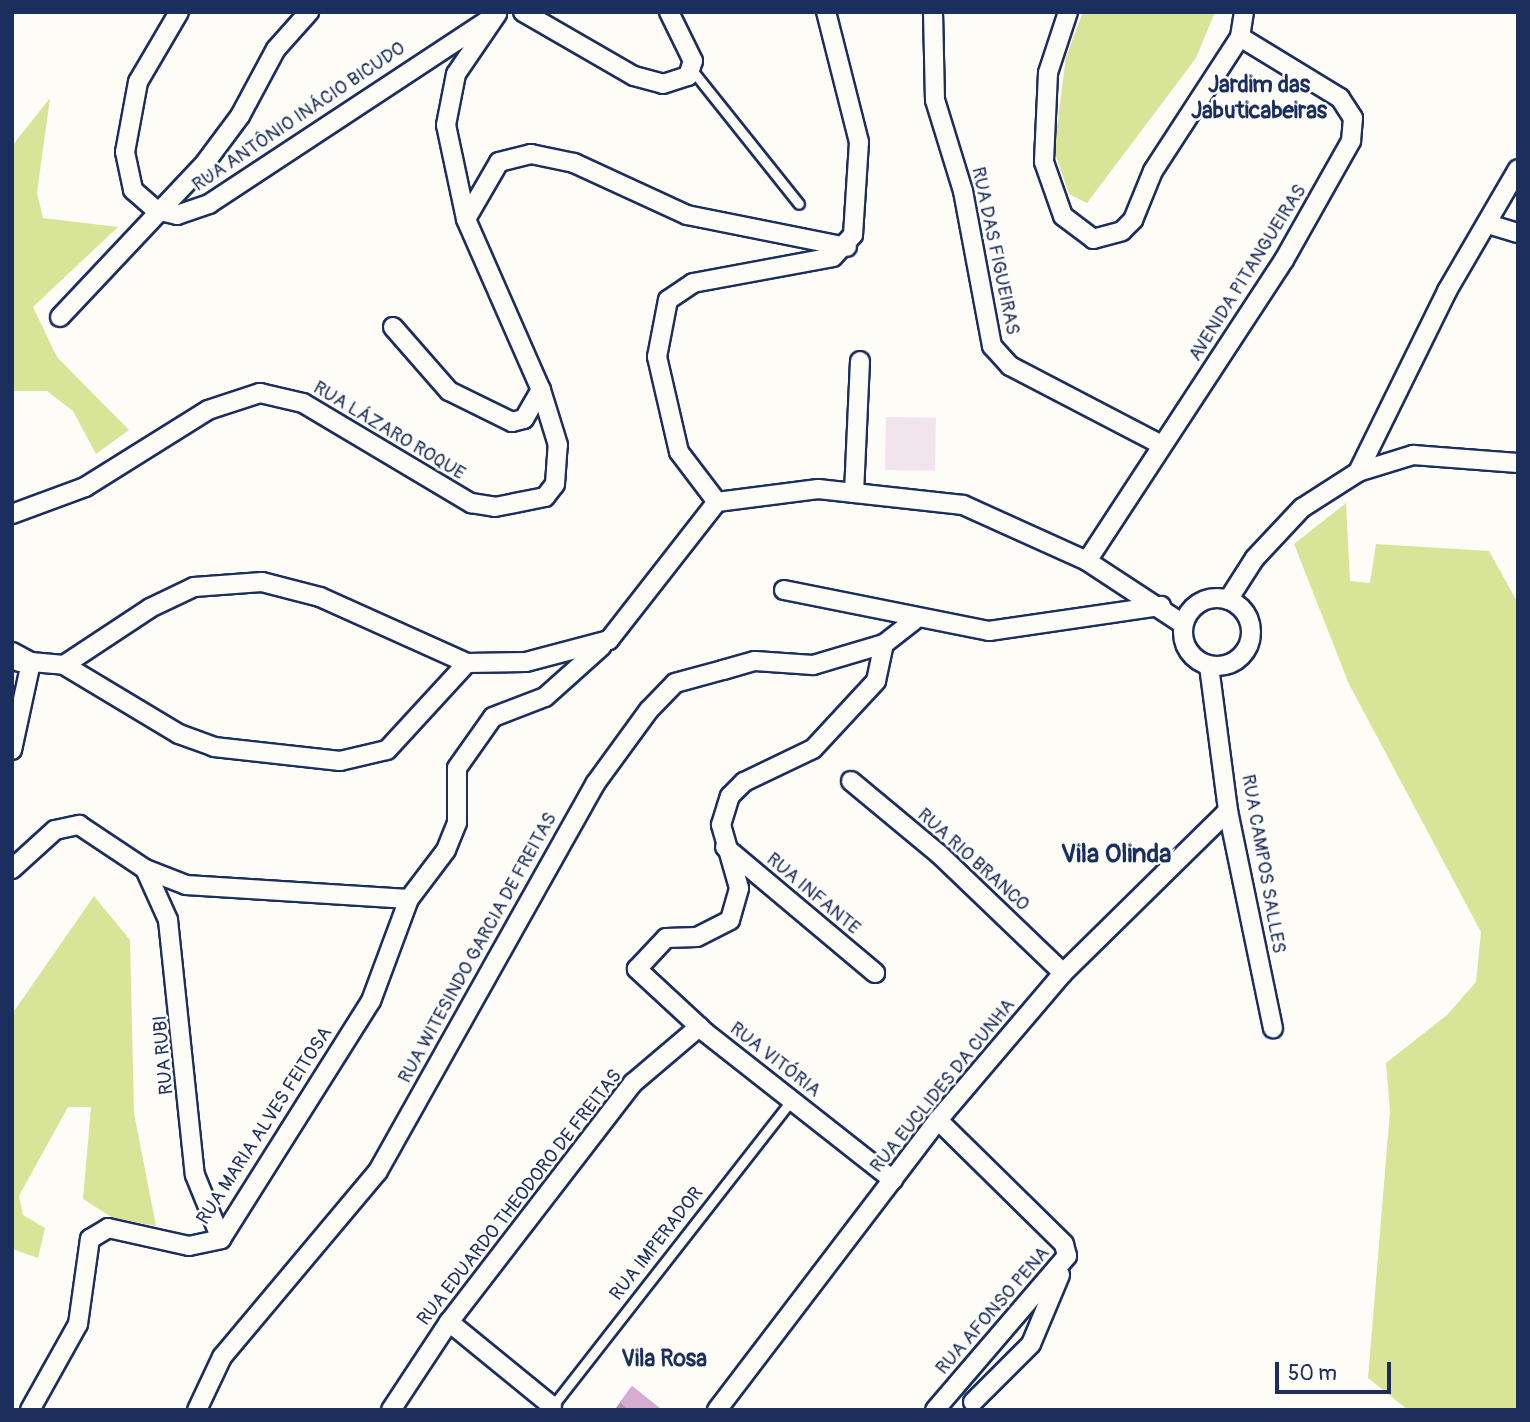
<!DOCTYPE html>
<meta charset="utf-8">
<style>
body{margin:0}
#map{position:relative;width:1530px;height:1422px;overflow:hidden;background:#fdfcf7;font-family:Pangolin,sans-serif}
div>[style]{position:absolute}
.built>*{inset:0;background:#f1e4ec;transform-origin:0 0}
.green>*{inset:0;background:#d8e598}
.roads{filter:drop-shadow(2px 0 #1b2f5e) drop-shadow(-2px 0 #1b2f5e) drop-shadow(0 2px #1b2f5e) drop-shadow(0 -2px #1b2f5e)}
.service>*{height:9px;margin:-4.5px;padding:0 4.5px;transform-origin:4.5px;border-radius:4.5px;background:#fdfcf7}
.minor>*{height:18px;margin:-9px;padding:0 9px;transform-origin:9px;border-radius:9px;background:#fdfcf7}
.minor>.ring{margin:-9px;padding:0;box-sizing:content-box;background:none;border:18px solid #fdfcf7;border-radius:50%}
.wall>*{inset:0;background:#b894b5}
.building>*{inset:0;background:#d6acd2}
span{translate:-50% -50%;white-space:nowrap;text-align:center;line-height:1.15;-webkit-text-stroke:5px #fdfcf7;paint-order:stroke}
.street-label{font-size:19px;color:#1b2f5e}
.quarter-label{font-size:23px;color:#1b2f5e;font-weight:700}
.district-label{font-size:26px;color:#1b2f5e;font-weight:700}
.frame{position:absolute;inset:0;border:14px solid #1b2f5e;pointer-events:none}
.scale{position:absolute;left:1275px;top:1362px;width:116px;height:32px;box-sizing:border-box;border:4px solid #1b2f5e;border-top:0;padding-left:9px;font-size:21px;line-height:24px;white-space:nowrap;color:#1b2f5e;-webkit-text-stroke:5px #fdfcf7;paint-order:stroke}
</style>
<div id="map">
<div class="built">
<div style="left:886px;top:417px;width:50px;height:53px;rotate:1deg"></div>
</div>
<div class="green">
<div style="clip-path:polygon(1083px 12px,1215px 12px,1196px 58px,1087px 203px,1069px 194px,1054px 150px,1066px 57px)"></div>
<div style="clip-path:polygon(50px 98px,37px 193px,43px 218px,118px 227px,33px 307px,57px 357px,129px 430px,96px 454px,73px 411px,47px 391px,12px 391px,12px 146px)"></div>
<div style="clip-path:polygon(1346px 503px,1350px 581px,1370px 583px,1376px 544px,1489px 551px,1518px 603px,1518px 1410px,1408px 1410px,1368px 1378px,1390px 1111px,1386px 1063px,1447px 1015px,1476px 982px,1481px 932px,1349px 684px,1294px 544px)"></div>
<div style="clip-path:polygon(94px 896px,130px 940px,134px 1113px,156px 1226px,113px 1218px,83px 1199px,91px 1107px,68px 1107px,19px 1196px,23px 1215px,45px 1228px,38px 1258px,12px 1249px,12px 1014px)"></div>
</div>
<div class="roads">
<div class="service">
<div style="left:692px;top:70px;width:171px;rotate:51.4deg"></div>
<div style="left:551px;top:1408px;width:392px;rotate:-52deg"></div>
</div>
<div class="minor">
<div style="left:179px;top:12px;width:81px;rotate:120.4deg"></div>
<div style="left:138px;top:82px;width:71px;rotate:100.5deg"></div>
<div style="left:125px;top:152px;width:39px;rotate:78deg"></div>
<div style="left:133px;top:190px;width:30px;rotate:41deg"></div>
<div style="left:156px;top:210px;width:22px;rotate:13deg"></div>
<div style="left:177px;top:215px;width:34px;rotate:-19deg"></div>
<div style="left:209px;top:204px;width:338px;rotate:-33.4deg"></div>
<div style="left:523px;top:12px;width:128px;rotate:30deg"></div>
<div style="left:634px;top:76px;width:30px;rotate:15deg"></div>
<div style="left:663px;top:84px;width:26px;rotate:-18deg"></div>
<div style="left:688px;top:76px;width:16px;rotate:-72deg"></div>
<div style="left:693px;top:61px;width:55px;rotate:-116.1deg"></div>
<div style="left:933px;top:12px;width:88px;rotate:88.7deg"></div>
<div style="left:935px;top:100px;width:95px;rotate:72.9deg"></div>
<div style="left:963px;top:191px;width:158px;rotate:79.4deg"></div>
<div style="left:992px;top:346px;width:27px;rotate:48deg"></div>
<div style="left:1010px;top:366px;width:171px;rotate:27.5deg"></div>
<div style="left:1068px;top:12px;width:64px;rotate:108.2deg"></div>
<div style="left:1048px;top:73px;width:89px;rotate:92.6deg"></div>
<div style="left:1044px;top:162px;width:57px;rotate:70.6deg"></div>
<div style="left:1063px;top:216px;width:38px;rotate:37deg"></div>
<div style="left:1093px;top:239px;width:30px;rotate:-15deg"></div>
<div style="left:1122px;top:231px;width:16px;rotate:-45deg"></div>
<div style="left:1133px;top:220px;width:53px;rotate:-67.8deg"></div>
<div style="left:1153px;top:171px;width:160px;rotate:-57deg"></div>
<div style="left:1240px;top:37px;width:25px;rotate:-81deg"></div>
<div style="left:466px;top:219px;width:66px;rotate:-59.9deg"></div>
<div style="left:499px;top:162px;width:33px;rotate:-14deg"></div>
<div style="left:531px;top:154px;width:44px;rotate:11.8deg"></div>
<div style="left:574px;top:163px;width:124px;rotate:24.7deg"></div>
<div style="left:687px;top:215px;width:163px;rotate:11.3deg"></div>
<div style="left:1488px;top:224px;width:31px;rotate:17deg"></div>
<div style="left:60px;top:317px;width:212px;rotate:-46.7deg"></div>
<div style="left:205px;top:163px;width:59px;rotate:-53.3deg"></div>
<div style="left:240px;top:116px;width:76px;rotate:-61.8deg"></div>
<div style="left:276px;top:49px;width:50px;rotate:-48.3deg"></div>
<div style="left:393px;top:327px;width:85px;rotate:48.8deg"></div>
<div style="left:449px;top:391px;width:70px;rotate:26.2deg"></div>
<div style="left:512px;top:422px;width:12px;rotate:-14deg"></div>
<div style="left:524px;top:419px;width:34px;rotate:-60deg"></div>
<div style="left:1358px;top:472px;width:202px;rotate:-63.8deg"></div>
<div style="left:1447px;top:291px;width:141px;rotate:-59.8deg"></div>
<div style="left:854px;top:493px;width:132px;rotate:-87.4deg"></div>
<div style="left:717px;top:502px;width:102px;rotate:-7.3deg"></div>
<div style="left:818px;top:489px;width:146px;rotate:6.3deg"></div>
<div style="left:963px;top:505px;width:136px;rotate:24.3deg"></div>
<div style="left:1087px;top:561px;width:115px;rotate:33.3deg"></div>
<div style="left:12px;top:514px;width:78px;rotate:-20.3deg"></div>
<div style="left:85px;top:487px;width:145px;rotate:-32deg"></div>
<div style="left:208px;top:410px;width:55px;rotate:-18.1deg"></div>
<div style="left:260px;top:393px;width:44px;rotate:13.1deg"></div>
<div style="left:303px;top:403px;width:196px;rotate:30.8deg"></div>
<div style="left:471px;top:503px;width:24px;rotate:9deg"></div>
<div style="left:495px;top:507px;width:51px;rotate:-11.3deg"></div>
<div style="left:545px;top:497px;width:16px;rotate:-52deg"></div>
<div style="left:555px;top:484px;width:39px;rotate:-86deg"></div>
<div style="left:558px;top:445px;width:58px;rotate:-107.2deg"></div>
<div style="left:541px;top:390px;width:187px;rotate:-113.7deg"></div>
<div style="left:466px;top:219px;width:96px;rotate:-102deg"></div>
<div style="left:446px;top:125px;width:52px;rotate:-78.9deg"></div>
<div style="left:456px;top:74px;width:73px;rotate:-55.7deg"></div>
<div style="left:1087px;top:561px;width:360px;rotate:-56.8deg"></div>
<div style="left:1284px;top:260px;width:137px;rotate:-60.6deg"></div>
<div style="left:1351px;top:141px;width:23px;rotate:-85deg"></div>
<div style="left:1353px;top:118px;width:24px;rotate:-123deg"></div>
<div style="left:1340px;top:98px;width:117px;rotate:-148.6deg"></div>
<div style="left:784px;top:590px;width:209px;rotate:11.3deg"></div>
<div style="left:989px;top:631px;width:174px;rotate:-8.3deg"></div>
<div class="ring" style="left:1183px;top:598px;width:50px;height:50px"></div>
<div style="left:1228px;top:600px;width:50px;rotate:-57.3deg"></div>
<div style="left:1255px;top:558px;width:69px;rotate:-46.8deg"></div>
<div style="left:1302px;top:508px;width:67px;rotate:-32.7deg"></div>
<div style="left:1358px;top:472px;width:58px;rotate:-17.2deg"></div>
<div style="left:1413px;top:455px;width:105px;rotate:4.4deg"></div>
<div style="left:12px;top:652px;width:21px;rotate:28deg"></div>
<div style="left:31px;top:662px;width:33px;rotate:5deg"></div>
<div style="left:64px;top:665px;width:103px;rotate:-33.5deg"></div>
<div style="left:150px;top:608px;width:49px;rotate:-25.5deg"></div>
<div style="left:194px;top:587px;width:68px;rotate:-4.2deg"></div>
<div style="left:262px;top:582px;width:60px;rotate:14.5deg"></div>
<div style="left:320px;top:597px;width:161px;rotate:24.2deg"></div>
<div style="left:467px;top:663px;width:59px;rotate:-1deg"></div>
<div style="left:526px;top:662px;width:86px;rotate:-14.8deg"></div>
<div style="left:609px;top:640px;width:175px;rotate:-52deg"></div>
<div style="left:717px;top:502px;width:63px;rotate:-127.2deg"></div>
<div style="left:679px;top:452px;width:98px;rotate:-103deg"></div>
<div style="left:657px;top:357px;width:58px;rotate:-79.1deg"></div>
<div style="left:668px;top:300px;width:30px;rotate:-34deg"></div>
<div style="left:693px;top:283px;width:142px;rotate:-10.5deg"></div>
<div style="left:833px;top:257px;width:30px;rotate:-48deg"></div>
<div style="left:853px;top:235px;width:93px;rotate:-86.3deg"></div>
<div style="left:859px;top:142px;width:134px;rotate:-104.2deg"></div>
<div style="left:64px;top:665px;width:134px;rotate:31deg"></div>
<div style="left:179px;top:734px;width:37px;rotate:20deg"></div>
<div style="left:214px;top:747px;width:127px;rotate:6.3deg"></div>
<div style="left:340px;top:761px;width:48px;rotate:-13.2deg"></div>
<div style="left:387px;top:750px;width:118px;rotate:-47.4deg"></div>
<div style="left:1209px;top:666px;width:146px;rotate:82.5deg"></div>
<div style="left:1228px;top:811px;width:222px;rotate:78.3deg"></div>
<div style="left:12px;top:750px;width:90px;rotate:-77.8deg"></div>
<div style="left:31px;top:662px;width:12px;rotate:180deg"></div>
<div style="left:851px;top:781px;width:114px;rotate:39.7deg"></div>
<div style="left:939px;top:854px;width:172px;rotate:43.8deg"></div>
<div style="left:725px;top:847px;width:196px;rotate:40deg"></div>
<div style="left:12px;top:869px;width:58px;rotate:-42.2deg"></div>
<div style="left:55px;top:830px;width:25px;rotate:-12deg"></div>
<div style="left:79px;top:825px;width:79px;rotate:33.7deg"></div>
<div style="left:145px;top:869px;width:44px;rotate:21.3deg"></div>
<div style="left:186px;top:885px;width:223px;rotate:3.6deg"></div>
<div style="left:145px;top:869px;width:56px;rotate:65.7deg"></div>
<div style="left:168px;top:920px;width:256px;rotate:84deg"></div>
<div style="left:195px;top:1175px;width:69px;rotate:67.9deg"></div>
<div style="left:893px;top:1180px;width:239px;rotate:-141.8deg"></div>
<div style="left:705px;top:1032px;width:93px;rotate:-137.2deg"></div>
<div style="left:637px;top:969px;width:42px;rotate:-46.9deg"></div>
<div style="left:666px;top:938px;width:31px;rotate:-2deg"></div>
<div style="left:697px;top:937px;width:37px;rotate:-27deg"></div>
<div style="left:730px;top:920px;width:33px;rotate:-74deg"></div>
<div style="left:739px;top:888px;width:66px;rotate:-105.9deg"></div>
<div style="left:721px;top:825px;width:30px;rotate:-73deg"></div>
<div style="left:730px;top:796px;width:20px;rotate:-45deg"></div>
<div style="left:744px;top:782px;width:76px;rotate:-25.6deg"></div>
<div style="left:813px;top:749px;width:93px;rotate:-47.2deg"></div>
<div style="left:876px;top:681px;width:38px;rotate:-78deg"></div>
<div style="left:884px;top:644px;width:41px;rotate:-38deg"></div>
<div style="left:449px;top:1322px;width:133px;rotate:39.2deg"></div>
<div style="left:973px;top:1402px;width:82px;rotate:-45deg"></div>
<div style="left:1031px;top:1344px;width:75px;rotate:-67.2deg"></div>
<div style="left:30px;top:1410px;width:98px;rotate:-60.8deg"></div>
<div style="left:78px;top:1324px;width:86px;rotate:-82deg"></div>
<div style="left:90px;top:1239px;width:21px;rotate:-31deg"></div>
<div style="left:108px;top:1228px;width:83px;rotate:12.5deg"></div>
<div style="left:189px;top:1246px;width:33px;rotate:-12deg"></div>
<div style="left:221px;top:1239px;width:281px;rotate:-57.8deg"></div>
<div style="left:371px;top:1001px;width:109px;rotate:-69.6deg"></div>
<div style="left:409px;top:899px;width:61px;rotate:-52.9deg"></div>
<div style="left:446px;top:850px;width:29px;rotate:-68deg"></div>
<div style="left:457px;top:823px;width:55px;rotate:-90deg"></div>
<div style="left:457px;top:768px;width:62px;rotate:-54.8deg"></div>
<div style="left:493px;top:717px;width:56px;rotate:-21deg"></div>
<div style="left:545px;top:697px;width:76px;rotate:-41.8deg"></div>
<div style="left:197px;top:1410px;width:59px;rotate:-64.7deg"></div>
<div style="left:222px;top:1357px;width:243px;rotate:-50deg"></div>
<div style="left:378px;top:1171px;width:444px;rotate:-60.7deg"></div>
<div style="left:595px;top:784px;width:92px;rotate:-53.9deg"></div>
<div style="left:649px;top:710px;width:37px;rotate:-46deg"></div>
<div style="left:675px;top:683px;width:50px;rotate:-15.2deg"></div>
<div style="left:723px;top:670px;width:33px;rotate:-16deg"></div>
<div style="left:755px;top:661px;width:58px;rotate:3.9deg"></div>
<div style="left:813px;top:665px;width:74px;rotate:-16.5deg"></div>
<div style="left:391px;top:1410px;width:105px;rotate:-56.6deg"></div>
<div style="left:449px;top:1322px;width:302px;rotate:-52.4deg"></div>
<div style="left:633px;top:1083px;width:87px;rotate:-40.3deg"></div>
<div style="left:717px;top:1410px;width:365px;rotate:-52.7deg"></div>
<div style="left:938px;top:1120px;width:193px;rotate:-49.6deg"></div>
<div style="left:1063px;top:973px;width:231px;rotate:-44.5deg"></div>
<div style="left:935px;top:1410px;width:203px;rotate:-49.4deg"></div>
<div style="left:1067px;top:1256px;width:12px;rotate:-104deg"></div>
<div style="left:1064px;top:1244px;width:177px;rotate:-135.5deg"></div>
</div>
</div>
<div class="wall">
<div style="clip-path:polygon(632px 1386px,662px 1410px,617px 1410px,616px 1408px)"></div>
</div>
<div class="building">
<div style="clip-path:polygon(632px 1386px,662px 1410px,629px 1410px,620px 1402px)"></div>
</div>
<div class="street-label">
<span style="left:299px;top:117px;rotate:-34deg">RUA ANTÔNIO INÁCIO BICUDO</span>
<span style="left:995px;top:251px;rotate:78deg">RUA DAS FIGUEIRAS</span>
<span style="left:1248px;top:273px;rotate:-58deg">AVENIDA PITANGUEIRAS</span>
<span style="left:389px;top:431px;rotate:31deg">RUA LÁZARO ROQUE</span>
<span style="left:973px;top:860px;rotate:42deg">RUA RIO BRANCO</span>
<span style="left:1263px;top:864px;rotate:80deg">RUA CAMPOS SALLES</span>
<span style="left:813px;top:894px;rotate:40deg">RUA INFANTE</span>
<span style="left:478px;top:948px;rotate:-61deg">RUA WITESINDO GARCIA DE FREITAS</span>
<span style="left:164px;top:1055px;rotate:-95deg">RUA RUBI</span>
<span style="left:775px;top:1060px;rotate:38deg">RUA VITÓRIA</span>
<span style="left:943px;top:1086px;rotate:-51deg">RUA EUCLIDES DA CUNHA</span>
<span style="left:265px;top:1126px;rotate:-57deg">RUA MARIA ALVES FEITOSA</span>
<span style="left:520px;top:1198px;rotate:-52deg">RUA EDUARDO THEODORO DE FREITAS</span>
<span style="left:657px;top:1244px;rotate:-52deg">RUA IMPERADOR</span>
<span style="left:993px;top:1311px;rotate:-49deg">RUA AFONSO PENA</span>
</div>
<div class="quarter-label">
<span style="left:1259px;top:98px">Jardim das<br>Jabuticabeiras</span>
<span style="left:664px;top:1359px">Vila Rosa</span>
</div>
<div class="district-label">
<span style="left:1116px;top:855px">Vila Olinda</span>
</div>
<div class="frame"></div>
<div class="scale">50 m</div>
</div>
